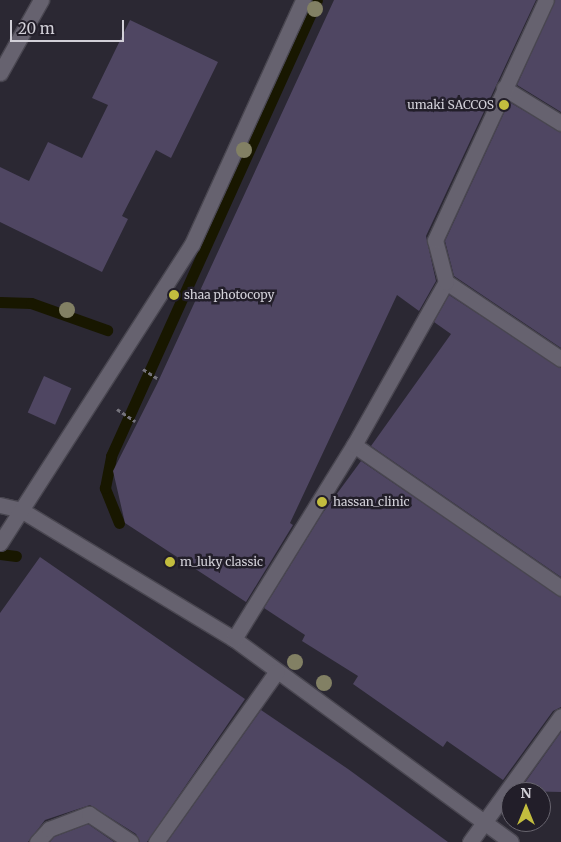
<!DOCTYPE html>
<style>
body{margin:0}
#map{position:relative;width:561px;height:842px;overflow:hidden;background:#2b2833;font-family:Merriweather,serif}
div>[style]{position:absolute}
.stream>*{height:11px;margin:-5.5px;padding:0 5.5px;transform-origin:5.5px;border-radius:5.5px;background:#181700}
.building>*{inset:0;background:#4f4662;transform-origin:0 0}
.path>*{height:3px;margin-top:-1.5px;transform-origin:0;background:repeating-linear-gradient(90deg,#75737c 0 4px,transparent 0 6.5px)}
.roads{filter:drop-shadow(1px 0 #494650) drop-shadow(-1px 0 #494650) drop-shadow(0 1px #494650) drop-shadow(0 -1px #494650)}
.minor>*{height:15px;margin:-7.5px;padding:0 7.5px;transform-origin:7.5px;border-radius:7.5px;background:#66626f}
.trees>*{width:16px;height:16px;margin:-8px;border-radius:50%;background:#828064}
.dots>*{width:14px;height:14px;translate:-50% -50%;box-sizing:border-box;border:2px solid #221e29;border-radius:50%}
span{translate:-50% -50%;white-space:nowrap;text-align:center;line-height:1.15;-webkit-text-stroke:5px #221e29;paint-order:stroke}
.poi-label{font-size:12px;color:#d2d0d8}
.right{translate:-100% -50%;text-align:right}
.left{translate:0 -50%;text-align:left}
.north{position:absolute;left:501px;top:782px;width:50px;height:50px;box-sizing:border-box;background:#221e29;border:1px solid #68656f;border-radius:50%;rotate:0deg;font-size:14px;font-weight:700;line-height:20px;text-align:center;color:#d2d0d8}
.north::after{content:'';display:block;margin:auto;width:18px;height:22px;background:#c3bd3e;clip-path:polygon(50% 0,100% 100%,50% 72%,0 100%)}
.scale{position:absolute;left:10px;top:20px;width:114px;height:22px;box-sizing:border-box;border:2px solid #d2d0d8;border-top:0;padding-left:6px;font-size:15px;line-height:18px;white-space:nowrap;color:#d2d0d8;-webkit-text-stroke:4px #221e29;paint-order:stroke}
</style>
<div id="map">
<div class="stream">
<div style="left:0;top:302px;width:31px;rotate:2deg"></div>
<div style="left:31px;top:303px;width:81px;rotate:19.6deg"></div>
<div style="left:119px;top:523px;width:38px;rotate:-112deg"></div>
<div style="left:105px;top:488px;width:33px;rotate:-79deg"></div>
<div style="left:111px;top:456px;width:500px;rotate:-65.69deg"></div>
<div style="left:0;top:554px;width:16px;rotate:7deg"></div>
</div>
<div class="building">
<div style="clip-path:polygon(334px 0,536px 0,426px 236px,436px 281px,419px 311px,397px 295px,290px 523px,293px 525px,246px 602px,125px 523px,113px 471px,157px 384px)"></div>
<div style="clip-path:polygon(555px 0,561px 0,561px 112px,517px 85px)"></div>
<div style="clip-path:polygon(130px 20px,218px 62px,171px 158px,156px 150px,122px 216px,128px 219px,102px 272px,0 222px,0 167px,29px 181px,48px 142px,82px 158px,108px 105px,92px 98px)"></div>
<div style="clip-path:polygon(509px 102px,561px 132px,561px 348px,454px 276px,445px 241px)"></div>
<div style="clip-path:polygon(449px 295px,561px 368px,561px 577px,371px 446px,451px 334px,434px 322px)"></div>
<div style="left:44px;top:376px;width:30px;height:40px;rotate:24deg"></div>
<div style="clip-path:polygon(361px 461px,561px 597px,561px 707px,553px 711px,503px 780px,447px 741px,443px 747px,353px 684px,358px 676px,302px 641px,305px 635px,264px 608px,322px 514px)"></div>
<div style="clip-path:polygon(40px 557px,245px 699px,147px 842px,140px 842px,136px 834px,90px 805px,45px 820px,28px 842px,0 842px,0 613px)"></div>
<div style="clip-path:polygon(261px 710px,348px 769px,448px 842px,167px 842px)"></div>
<div style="clip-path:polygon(561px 732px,561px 792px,519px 791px)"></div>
<div style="clip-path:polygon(88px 824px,114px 842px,50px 842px,54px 837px)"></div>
</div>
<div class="path">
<div style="left:143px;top:369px;width:17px;rotate:33deg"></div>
<div style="left:117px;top:409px;width:22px;rotate:34deg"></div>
</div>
<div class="roads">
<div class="minor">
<div style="left:0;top:73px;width:84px;rotate:-60.7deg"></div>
<div style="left:504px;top:88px;width:67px;rotate:31.6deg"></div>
<div style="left:446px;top:282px;width:138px;rotate:33.8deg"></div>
<div style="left:354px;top:445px;width:252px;rotate:34.6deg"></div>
<div style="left:0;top:505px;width:22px;rotate:13deg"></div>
<div style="left:21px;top:510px;width:249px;rotate:31.2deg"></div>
<div style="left:234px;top:639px;width:343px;rotate:36.2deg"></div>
<div style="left:0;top:543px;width:355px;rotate:-57.3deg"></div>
<div style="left:192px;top:244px;width:268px;rotate:-65.5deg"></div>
<div style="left:234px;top:639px;width:228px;rotate:-58.3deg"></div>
<div style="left:354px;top:445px;width:187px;rotate:-60.6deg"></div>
<div style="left:446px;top:282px;width:43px;rotate:-104.7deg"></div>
<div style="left:435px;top:240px;width:264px;rotate:-65.2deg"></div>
<div style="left:37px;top:842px;width:18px;rotate:-47deg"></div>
<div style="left:49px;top:829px;width:43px;rotate:-20.6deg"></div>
<div style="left:89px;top:814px;width:50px;rotate:33.7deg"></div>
<div style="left:156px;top:842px;width:209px;rotate:-54.7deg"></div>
<div style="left:470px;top:842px;width:155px;rotate:-54.2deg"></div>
</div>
</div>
<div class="trees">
<div style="left:315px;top:9px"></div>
<div style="left:244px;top:150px"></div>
<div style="left:67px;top:310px"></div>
<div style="left:295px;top:662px"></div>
<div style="left:324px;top:683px"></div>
</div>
<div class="dots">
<div style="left:504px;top:105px;background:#c3bd3e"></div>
<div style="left:174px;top:295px;background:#c3bd3e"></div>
<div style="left:322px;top:502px;background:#c3bd3e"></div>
<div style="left:170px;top:562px;background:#c3bd3e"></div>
</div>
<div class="poi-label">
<span class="right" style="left:494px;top:105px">umaki SACCOS</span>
<span class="left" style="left:184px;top:295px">shaa photocopy</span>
<span class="left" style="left:333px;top:502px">hassan_clinic</span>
<span class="left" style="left:180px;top:562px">m_luky classic</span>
</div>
<div class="north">N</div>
<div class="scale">20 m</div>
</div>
